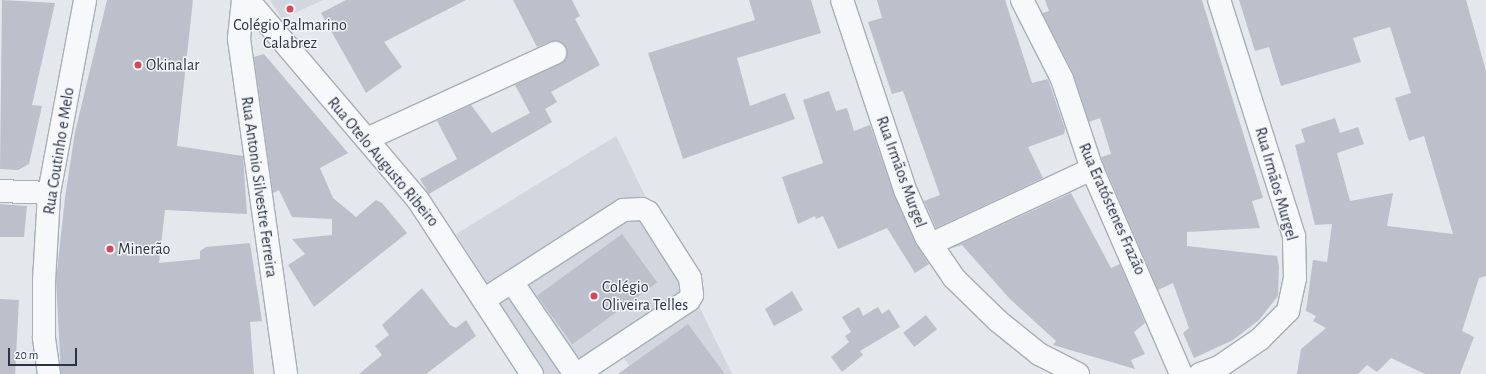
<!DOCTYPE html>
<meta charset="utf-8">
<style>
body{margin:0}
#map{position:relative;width:1486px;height:374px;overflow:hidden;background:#e4e7ec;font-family:"Alegreya Sans",sans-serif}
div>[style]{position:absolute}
.built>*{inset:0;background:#d2d6de}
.building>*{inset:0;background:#bbc0ca;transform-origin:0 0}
.roads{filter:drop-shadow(1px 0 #a9aeb7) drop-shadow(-1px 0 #a9aeb7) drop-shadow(0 1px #a9aeb7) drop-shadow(0 -1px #a9aeb7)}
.minor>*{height:22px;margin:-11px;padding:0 11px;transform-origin:11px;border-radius:11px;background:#f7f8fa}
.dots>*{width:11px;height:11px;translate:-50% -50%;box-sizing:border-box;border:2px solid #f4f6f9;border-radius:50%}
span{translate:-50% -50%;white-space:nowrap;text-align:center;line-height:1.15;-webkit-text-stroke:3px #f4f6f9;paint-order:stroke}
.poi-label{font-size:16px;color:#2b3445}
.left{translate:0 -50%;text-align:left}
.street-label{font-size:16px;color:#2b3445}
.scale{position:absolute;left:8px;top:348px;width:69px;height:18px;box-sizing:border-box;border:2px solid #2b3445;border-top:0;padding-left:5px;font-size:12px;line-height:14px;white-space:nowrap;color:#2b3445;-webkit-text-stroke:3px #f4f6f9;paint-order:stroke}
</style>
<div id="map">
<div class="built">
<div style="clip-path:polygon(270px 0,323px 0,282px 19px)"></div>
<div style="clip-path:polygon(616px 136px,732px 374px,635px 374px,623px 357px,594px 374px,544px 374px,456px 234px)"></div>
</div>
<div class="building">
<div style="clip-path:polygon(2px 0,55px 3px,32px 105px,42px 106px,29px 164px,18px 170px,0 169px)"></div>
<div style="clip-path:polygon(107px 0,193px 0,177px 146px,243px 156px,247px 214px,165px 210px,159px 263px,200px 259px,200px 251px,206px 247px,250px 243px,262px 321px,250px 322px,254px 374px,61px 374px,56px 281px,65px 198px,75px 132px)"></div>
<div style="clip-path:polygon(346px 0,466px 0,384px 42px,402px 67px,366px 93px,321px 13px)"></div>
<div style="clip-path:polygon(513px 0,572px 0,580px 16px,575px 19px,600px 65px,551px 92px,557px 102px,545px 109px,552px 122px,429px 194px,420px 179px,457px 159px,437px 121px,471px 105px,492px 133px,530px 113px,515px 85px,565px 60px,566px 48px,562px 43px,550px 42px,537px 47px)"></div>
<div style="clip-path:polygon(749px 0,811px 0,821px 33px,737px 58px,750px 106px,785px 93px,795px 119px,683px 159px,648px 53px,755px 20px)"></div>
<div style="clip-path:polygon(877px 0,1005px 0,1032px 83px,1048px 79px,1065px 129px,1064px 134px,1028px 147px,1043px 178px,936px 228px,924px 201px,940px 195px,903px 91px,892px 94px,868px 22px,882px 18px)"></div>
<div style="clip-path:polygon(1045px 0,1202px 0,1263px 198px,1252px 201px,1260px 228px,1187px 232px,1187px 246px,1277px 256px,1279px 266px,1278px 296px,1259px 320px,1233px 340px,1194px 358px,1183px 333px,1189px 328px,1173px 283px,1158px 290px,1104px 165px,1101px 157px,1111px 154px,1100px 118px,1089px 122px,1073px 73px,1042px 13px,1049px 11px)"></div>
<div style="clip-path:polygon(1239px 0,1466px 0,1486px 71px,1486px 276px,1479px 278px,1462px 331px,1474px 337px,1460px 374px,1425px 374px,1391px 358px,1377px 372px,1367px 365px,1358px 374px,1297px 374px,1301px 349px,1326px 328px,1313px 321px,1316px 316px,1306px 311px,1313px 260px,1327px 262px,1332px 224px,1315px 225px,1295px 145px,1305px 142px,1301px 129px,1335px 118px,1340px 133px,1358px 127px,1364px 144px,1337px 153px,1350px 201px,1393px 193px,1387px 226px,1453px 234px,1424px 136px,1409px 141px,1395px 98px,1411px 93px,1390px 27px,1353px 38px,1361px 62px,1281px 86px,1269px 47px,1255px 51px)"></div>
<div style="clip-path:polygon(264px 54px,348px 153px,320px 168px,333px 198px,356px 217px,376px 200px,382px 203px,407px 233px,314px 307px,288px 265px,305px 254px,292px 239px,332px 235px,332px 219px,292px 217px,279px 190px,273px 193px,254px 57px)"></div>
<div style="clip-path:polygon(829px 91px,836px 111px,847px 108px,854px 131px,870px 125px,895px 197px,915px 242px,929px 264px,915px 273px,887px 228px,838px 249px,823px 216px,816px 219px,815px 216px,798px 224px,782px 177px,823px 163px,803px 100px)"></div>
<div style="clip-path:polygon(1071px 193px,1111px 268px,1120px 264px,1145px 323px,1134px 332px,1145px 354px,1131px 360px,1135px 369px,1053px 345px,1056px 341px,1009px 298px,962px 245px,949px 249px)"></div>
<div style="clip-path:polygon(0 204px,27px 206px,24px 237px,0 237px)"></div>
<div style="left:622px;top:234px;width:60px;height:105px;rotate:54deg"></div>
<div style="clip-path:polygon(422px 288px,450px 325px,456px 328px,466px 320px,476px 336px,426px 374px,359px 374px,382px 355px,375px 346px,389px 335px,382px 325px)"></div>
<div style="clip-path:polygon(792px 291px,803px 310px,774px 326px,765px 309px)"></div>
<div style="left:0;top:299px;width:19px;height:75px;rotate:3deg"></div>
<div style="clip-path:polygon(859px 307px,863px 316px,878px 307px,882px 314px,889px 309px,900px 327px,860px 351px,863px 355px,842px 372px,831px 357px,849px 342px,845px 336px,851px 332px,842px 317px)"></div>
<div style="left:926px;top:315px;width:18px;height:29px;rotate:52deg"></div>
<div style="clip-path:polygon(688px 324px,725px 374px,618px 374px)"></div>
</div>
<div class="roads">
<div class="minor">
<div style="left:243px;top:0;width:39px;rotate:96deg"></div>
<div style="left:239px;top:39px;width:338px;rotate:82deg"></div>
<div style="left:248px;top:0;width:262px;rotate:49.6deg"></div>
<div style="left:418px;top:200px;width:208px;rotate:56.8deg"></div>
<div style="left:842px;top:0;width:202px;rotate:71.6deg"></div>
<div style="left:906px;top:192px;width:49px;rotate:66deg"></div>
<div style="left:926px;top:237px;width:50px;rotate:55.7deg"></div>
<div style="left:954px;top:278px;width:62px;rotate:44.3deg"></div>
<div style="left:998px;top:321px;width:53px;rotate:38.8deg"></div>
<div style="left:1039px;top:354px;width:44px;rotate:27.1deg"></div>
<div style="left:1022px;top:0;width:89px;rotate:63.1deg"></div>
<div style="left:1062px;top:79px;width:95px;rotate:71.6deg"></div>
<div style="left:1092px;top:169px;width:223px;rotate:66.5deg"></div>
<div style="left:367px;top:139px;width:207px;rotate:-24.6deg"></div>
<div style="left:0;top:191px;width:49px;rotate:2.3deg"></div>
<div style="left:931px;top:244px;width:178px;rotate:-25deg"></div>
<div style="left:512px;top:282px;width:112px;rotate:55.6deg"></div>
<div style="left:485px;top:299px;width:164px;rotate:-32.8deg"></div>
<div style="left:623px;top:210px;width:19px;rotate:-3deg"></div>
<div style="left:642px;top:209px;width:7px;rotate:27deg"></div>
<div style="left:648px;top:212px;width:78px;rotate:57.5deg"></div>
<div style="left:690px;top:278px;width:17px;rotate:83deg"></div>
<div style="left:692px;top:295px;width:6px;rotate:121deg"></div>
<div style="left:689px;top:300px;width:134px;rotate:146.5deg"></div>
<div style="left:49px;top:374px;width:37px;rotate:-98deg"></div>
<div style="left:44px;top:337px;width:56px;rotate:-90deg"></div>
<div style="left:44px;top:281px;width:88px;rotate:-86.7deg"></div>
<div style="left:49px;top:193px;width:196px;rotate:-79.4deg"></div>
<div style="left:1200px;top:374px;width:20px;rotate:-20deg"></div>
<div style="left:1219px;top:367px;width:50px;rotate:-34.3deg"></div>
<div style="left:1260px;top:339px;width:40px;rotate:-45deg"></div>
<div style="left:1288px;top:311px;width:34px;rotate:-78deg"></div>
<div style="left:1295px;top:278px;width:42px;rotate:-91.4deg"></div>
<div style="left:1294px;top:236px;width:248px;rotate:-107.6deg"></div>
</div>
</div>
<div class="dots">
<div style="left:290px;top:9px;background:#d1495b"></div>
<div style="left:138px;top:65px;background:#d1495b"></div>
<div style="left:110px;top:249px;background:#d1495b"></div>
<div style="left:594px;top:296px;background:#d1495b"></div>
</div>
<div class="poi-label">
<span style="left:290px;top:34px">Colégio Palmarino<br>Calabrez</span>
<span class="left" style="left:146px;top:65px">Okinalar</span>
<span class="left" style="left:118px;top:249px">Minerão</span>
<span class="left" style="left:602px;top:296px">Colégio<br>Oliveira Telles</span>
</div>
<div class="street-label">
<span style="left:59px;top:151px;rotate:-81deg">Rua Coutinho e Melo</span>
<span style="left:383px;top:162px;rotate:50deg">Rua Otelo Augusto Ribeiro</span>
<span style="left:901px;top:172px;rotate:70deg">Rua Irmãos Murgel</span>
<span style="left:1276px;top:184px;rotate:74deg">Rua Irmãos Murgel</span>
<span style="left:259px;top:187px;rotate:82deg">Rua Antonio Silvestre Ferreira</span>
<span style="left:1112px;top:209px;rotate:66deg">Rua Eratóstenes Frazão</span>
</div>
<div class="scale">20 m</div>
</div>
